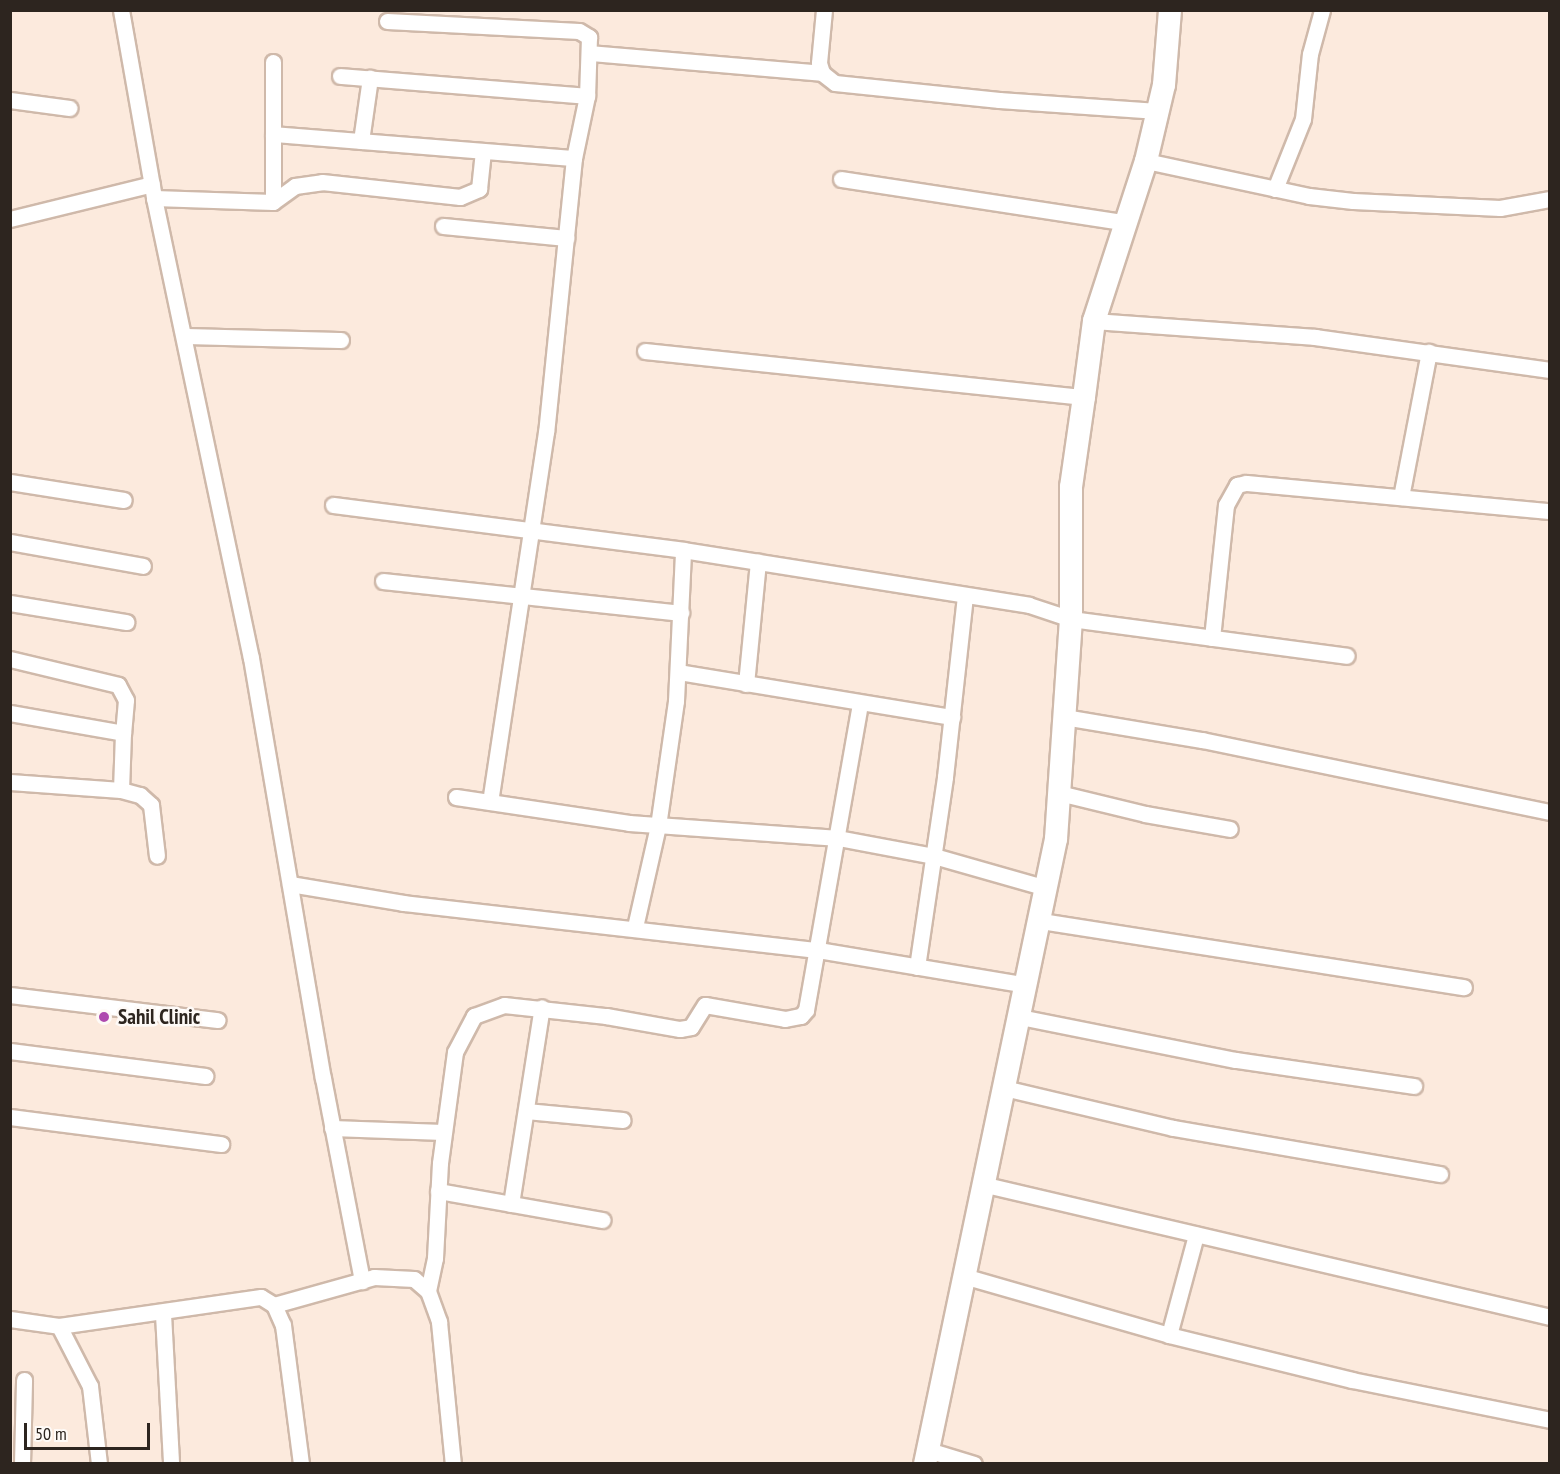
<!DOCTYPE html>
<style>
body{margin:0}
#map{position:relative;width:1560px;height:1474px;overflow:hidden;background:#fceadd;font-family:"PT Sans Narrow",sans-serif}
div>[style]{position:absolute}
.roads{filter:drop-shadow(2px 0 #cfb9aa) drop-shadow(-2px 0 #cfb9aa) drop-shadow(0 2px #cfb9aa) drop-shadow(0 -2px #cfb9aa)}
.street>*{height:15px;margin:-7.5px;padding:0 7.5px;transform-origin:7.5px;border-radius:7.5px;background:#fff}
.secondary>*{height:22px;margin:-11px;padding:0 11px;transform-origin:11px;border-radius:11px;background:#fff}
.dots>*{width:16px;height:16px;translate:-50% -50%;box-sizing:border-box;border:3px solid #fefaf7;border-radius:50%}
span{translate:-50% -50%;white-space:nowrap;text-align:center;line-height:1.15;-webkit-text-stroke:5px #fefaf7;paint-order:stroke}
.poi-label{font-size:21px;color:#2d251f;font-weight:700}
.left{translate:0 -50%;text-align:left}
.frame{position:absolute;inset:0;border:12px solid #2d251f;pointer-events:none}
.scale{position:absolute;left:24px;top:1423px;width:126px;height:27px;box-sizing:border-box;border:3px solid #2d251f;border-top:0;padding-left:8px;font-size:18px;line-height:21px;white-space:nowrap;color:#2d251f;-webkit-text-stroke:4px #fefaf7;paint-order:stroke}
</style>
<div id="map">
<div class="roads">
<div class="street">
<div style="left:121px;top:10px;width:191px;rotate:80deg"></div>
<div style="left:154px;top:198px;width:470px;rotate:78.1deg"></div>
<div style="left:251px;top:658px;width:426px;rotate:80.3deg"></div>
<div style="left:323px;top:1078px;width:207px;rotate:79.1deg"></div>
<div style="left:824px;top:10px;width:53px;rotate:95.4deg"></div>
<div style="left:819px;top:63px;width:10px;rotate:73deg"></div>
<div style="left:822px;top:73px;width:16px;rotate:38deg"></div>
<div style="left:835px;top:83px;width:165px;rotate:5.9deg"></div>
<div style="left:999px;top:100px;width:159px;rotate:4deg"></div>
<div style="left:387px;top:21px;width:192px;rotate:3deg"></div>
<div style="left:579px;top:31px;width:12px;rotate:31deg"></div>
<div style="left:589px;top:37px;width:59px;rotate:91.9deg"></div>
<div style="left:587px;top:96px;width:63px;rotate:101.8deg"></div>
<div style="left:574px;top:158px;width:275px;rotate:95.8deg"></div>
<div style="left:546px;top:432px;width:374px;rotate:98.6deg"></div>
<div style="left:590px;top:53px;width:233px;rotate:4.9deg"></div>
<div style="left:340px;top:76px;width:248px;rotate:4.6deg"></div>
<div style="left:10px;top:100px;width:60px;rotate:7.7deg"></div>
<div style="left:273px;top:134px;width:302px;rotate:4.6deg"></div>
<div style="left:361px;top:141px;width:64px;rotate:-81.9deg"></div>
<div style="left:1146px;top:161px;width:167px;rotate:12.1deg"></div>
<div style="left:1309px;top:196px;width:44px;rotate:6.5deg"></div>
<div style="left:1353px;top:201px;width:147px;rotate:2.7deg"></div>
<div style="left:1500px;top:208px;width:51px;rotate:-10.2deg"></div>
<div style="left:841px;top:179px;width:285px;rotate:8.7deg"></div>
<div style="left:1275px;top:189px;width:75px;rotate:-68.2deg"></div>
<div style="left:1303px;top:119px;width:65px;rotate:-83.9deg"></div>
<div style="left:1310px;top:54px;width:46px;rotate:-74.7deg"></div>
<div style="left:154px;top:198px;width:119px;rotate:1.9deg"></div>
<div style="left:273px;top:202px;width:27px;rotate:-36deg"></div>
<div style="left:295px;top:186px;width:27px;rotate:-8deg"></div>
<div style="left:322px;top:182px;width:139px;rotate:6.2deg"></div>
<div style="left:460px;top:197px;width:21px;rotate:-23deg"></div>
<div style="left:479px;top:189px;width:38px;rotate:-84deg"></div>
<div style="left:273px;top:202px;width:140px;rotate:-90deg"></div>
<div style="left:10px;top:219px;width:146px;rotate:-13.8deg"></div>
<div style="left:443px;top:226px;width:124px;rotate:5.6deg"></div>
<div style="left:1094px;top:321px;width:222px;rotate:4.1deg"></div>
<div style="left:1315px;top:337px;width:237px;rotate:8deg"></div>
<div style="left:184px;top:336px;width:157px;rotate:1.5deg"></div>
<div style="left:645px;top:351px;width:441px;rotate:6deg"></div>
<div style="left:10px;top:482px;width:115px;rotate:9deg"></div>
<div style="left:1401px;top:497px;width:148px;rotate:-79.1deg"></div>
<div style="left:333px;top:505px;width:353px;rotate:7.3deg"></div>
<div style="left:683px;top:550px;width:350px;rotate:9deg"></div>
<div style="left:1029px;top:605px;width:44px;rotate:18.4deg"></div>
<div style="left:1071px;top:619px;width:278px;rotate:7.6deg"></div>
<div style="left:10px;top:542px;width:135px;rotate:10.2deg"></div>
<div style="left:383px;top:581px;width:300px;rotate:6.1deg"></div>
<div style="left:10px;top:603px;width:118px;rotate:9.3deg"></div>
<div style="left:1212px;top:638px;width:134px;rotate:-84deg"></div>
<div style="left:1226px;top:505px;width:23px;rotate:-61deg"></div>
<div style="left:1237px;top:485px;width:9px;rotate:-13deg"></div>
<div style="left:1246px;top:483px;width:305px;rotate:5.3deg"></div>
<div style="left:10px;top:659px;width:111px;rotate:13.5deg"></div>
<div style="left:118px;top:685px;width:17px;rotate:62deg"></div>
<div style="left:126px;top:700px;width:33px;rotate:95deg"></div>
<div style="left:679px;top:672px;width:277px;rotate:9.4deg"></div>
<div style="left:746px;top:684px;width:123px;rotate:-84.4deg"></div>
<div style="left:10px;top:713px;width:115px;rotate:10deg"></div>
<div style="left:123px;top:733px;width:57px;rotate:92deg"></div>
<div style="left:121px;top:790px;width:20px;rotate:15deg"></div>
<div style="left:140px;top:795px;width:15px;rotate:42deg"></div>
<div style="left:151px;top:805px;width:51px;rotate:83.3deg"></div>
<div style="left:1064px;top:717px;width:140px;rotate:9.5deg"></div>
<div style="left:1202px;top:740px;width:355px;rotate:11.7deg"></div>
<div style="left:10px;top:782px;width:111px;rotate:4.1deg"></div>
<div style="left:1059px;top:793px;width:89px;rotate:13.7deg"></div>
<div style="left:1145px;top:814px;width:86px;rotate:10deg"></div>
<div style="left:456px;top:797px;width:175px;rotate:8.5deg"></div>
<div style="left:629px;top:823px;width:210px;rotate:4.1deg"></div>
<div style="left:838px;top:838px;width:98px;rotate:10.6deg"></div>
<div style="left:934px;top:856px;width:116px;rotate:15.9deg"></div>
<div style="left:290px;top:884px;width:115px;rotate:9.5deg"></div>
<div style="left:403px;top:903px;width:418px;rotate:6.5deg"></div>
<div style="left:818px;top:950px;width:212px;rotate:9.5deg"></div>
<div style="left:1041px;top:921px;width:428px;rotate:8.9deg"></div>
<div style="left:635px;top:927px;width:104px;rotate:-77.2deg"></div>
<div style="left:658px;top:826px;width:126px;rotate:-81.8deg"></div>
<div style="left:676px;top:701px;width:151px;rotate:-87.3deg"></div>
<div style="left:917px;top:967px;width:192px;rotate:-81.6deg"></div>
<div style="left:945px;top:777px;width:183px;rotate:-83.7deg"></div>
<div style="left:10px;top:995px;width:209px;rotate:6.9deg"></div>
<div style="left:1020px;top:1017px;width:220px;rotate:11.3deg"></div>
<div style="left:1236px;top:1060px;width:180px;rotate:8.3deg"></div>
<div style="left:10px;top:1051px;width:197px;rotate:7.3deg"></div>
<div style="left:1004px;top:1088px;width:174px;rotate:13.3deg"></div>
<div style="left:1173px;top:1128px;width:271px;rotate:9.8deg"></div>
<div style="left:526px;top:1111px;width:97px;rotate:5.3deg"></div>
<div style="left:10px;top:1117px;width:213px;rotate:7.3deg"></div>
<div style="left:332px;top:1128px;width:111px;rotate:2.1deg"></div>
<div style="left:986px;top:1185px;width:579px;rotate:13.17deg"></div>
<div style="left:438px;top:1191px;width:167px;rotate:10deg"></div>
<div style="left:511px;top:1204px;width:199px;rotate:-81.1deg"></div>
<div style="left:967px;top:1277px;width:210px;rotate:16deg"></div>
<div style="left:1169px;top:1335px;width:188px;rotate:13.8deg"></div>
<div style="left:1352px;top:1380px;width:202px;rotate:11.4deg"></div>
<div style="left:428px;top:1291px;width:34px;rotate:-78deg"></div>
<div style="left:435px;top:1258px;width:95px;rotate:-87deg"></div>
<div style="left:440px;top:1163px;width:112px;rotate:-82.3deg"></div>
<div style="left:455px;top:1052px;width:41px;rotate:-62.2deg"></div>
<div style="left:474px;top:1016px;width:32px;rotate:-20deg"></div>
<div style="left:504px;top:1005px;width:103px;rotate:6.2deg"></div>
<div style="left:606px;top:1016px;width:75px;rotate:10deg"></div>
<div style="left:680px;top:1029px;width:11px;rotate:-10deg"></div>
<div style="left:691px;top:1027px;width:26px;rotate:-58deg"></div>
<div style="left:705px;top:1005px;width:81px;rotate:9.9deg"></div>
<div style="left:785px;top:1019px;width:16px;rotate:-11deg"></div>
<div style="left:801px;top:1016px;width:8px;rotate:-50deg"></div>
<div style="left:806px;top:1010px;width:311px;rotate:-80deg"></div>
<div style="left:274px;top:1305px;width:104px;rotate:-15.6deg"></div>
<div style="left:374px;top:1277px;width:40px;rotate:2.9deg"></div>
<div style="left:414px;top:1279px;width:18px;rotate:41deg"></div>
<div style="left:428px;top:1291px;width:33px;rotate:70deg"></div>
<div style="left:439px;top:1322px;width:143px;rotate:84.4deg"></div>
<div style="left:163px;top:1314px;width:150px;rotate:86.9deg"></div>
<div style="left:10px;top:1319px;width:49px;rotate:8.1deg"></div>
<div style="left:59px;top:1326px;width:204px;rotate:-8.2deg"></div>
<div style="left:261px;top:1297px;width:15px;rotate:32deg"></div>
<div style="left:274px;top:1305px;width:22px;rotate:66deg"></div>
<div style="left:283px;top:1325px;width:140px;rotate:82.6deg"></div>
<div style="left:59px;top:1326px;width:68px;rotate:62.7deg"></div>
<div style="left:90px;top:1386px;width:79px;rotate:83.4deg"></div>
<div style="left:1169px;top:1335px;width:104px;rotate:-74.9deg"></div>
<div style="left:928px;top:1450px;width:48px;rotate:16.9deg"></div>
<div style="left:22px;top:1464px;width:84px;rotate:-88.6deg"></div>
</div>
<div class="secondary">
<div style="left:925px;top:1464px;width:639px;rotate:-78.16deg"></div>
<div style="left:1056px;top:839px;width:221px;rotate:-86.1deg"></div>
<div style="left:1071px;top:619px;width:132px;rotate:-90deg"></div>
<div style="left:1071px;top:487px;width:91px;rotate:-81.8deg"></div>
<div style="left:1084px;top:397px;width:77px;rotate:-82.5deg"></div>
<div style="left:1094px;top:321px;width:168px;rotate:-72deg"></div>
<div style="left:1146px;top:161px;width:78px;rotate:-76.7deg"></div>
<div style="left:1164px;top:85px;width:75px;rotate:-85.4deg"></div>
</div>
</div>
<div class="dots">
<div style="left:104px;top:1017px;background:#ae4aaf"></div>
</div>
<div class="poi-label">
<span class="left" style="left:118px;top:1017px">Sahil Clinic</span>
</div>
<div class="frame"></div>
<div class="scale">50 m</div>
</div>
